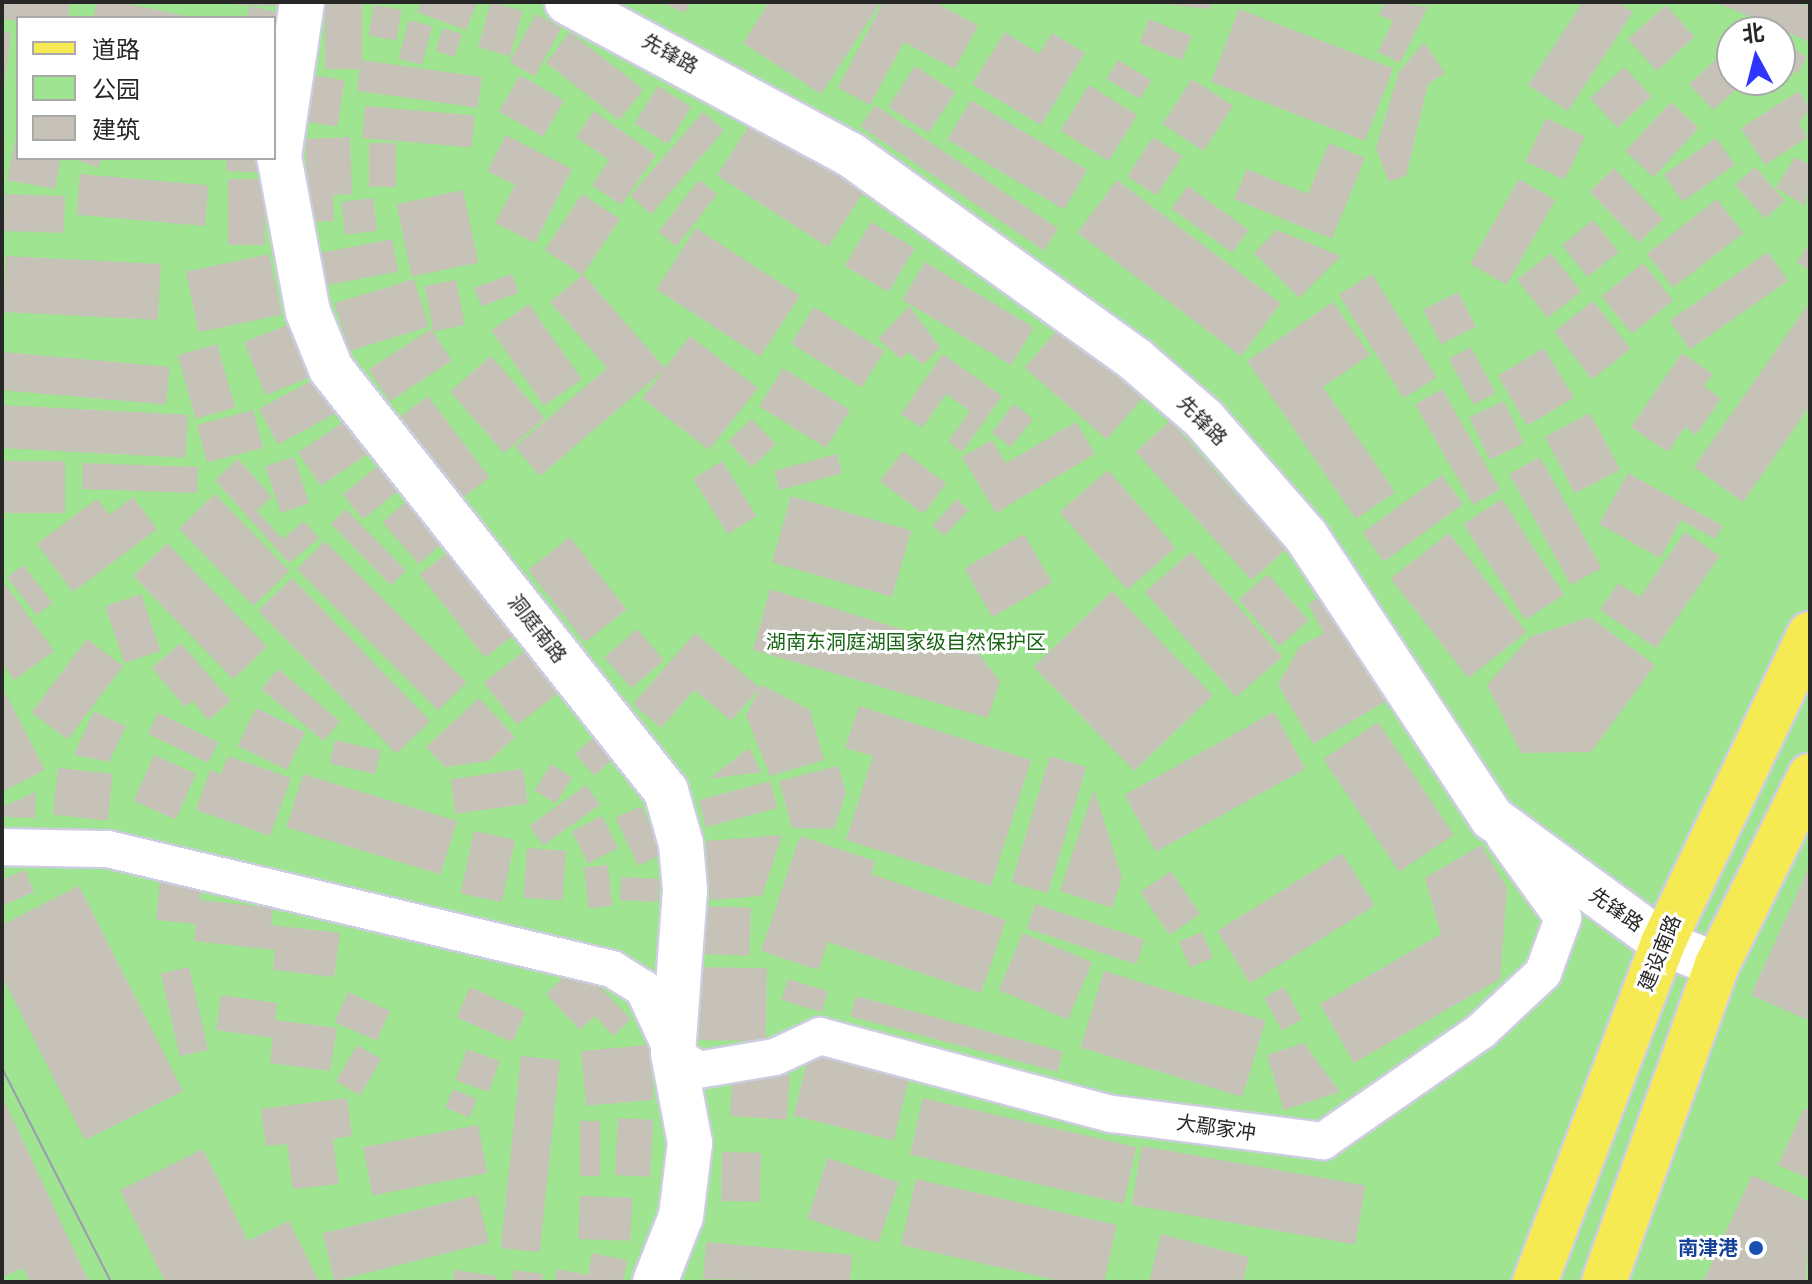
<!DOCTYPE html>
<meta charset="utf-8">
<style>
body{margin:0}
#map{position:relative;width:1812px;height:1284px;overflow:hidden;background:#ebe6d7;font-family:"Nunito Sans","Noto Sans SC",sans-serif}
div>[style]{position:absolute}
.green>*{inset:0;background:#9fe491}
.building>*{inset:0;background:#c6c2b7;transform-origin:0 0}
.roads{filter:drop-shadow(2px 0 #cdcde1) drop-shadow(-2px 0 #cdcde1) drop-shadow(0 2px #cdcde1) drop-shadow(0 -2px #cdcde1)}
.street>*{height:36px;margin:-18px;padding:0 18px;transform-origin:18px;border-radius:18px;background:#fff}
.secondary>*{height:44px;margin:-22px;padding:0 22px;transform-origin:22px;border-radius:22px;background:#fff}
.primary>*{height:44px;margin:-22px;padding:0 22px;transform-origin:22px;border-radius:22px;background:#f5ea52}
.tram>*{height:2px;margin:-1px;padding:0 1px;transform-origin:1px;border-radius:1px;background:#9b9ab3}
.dots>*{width:22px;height:22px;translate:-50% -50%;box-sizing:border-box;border:4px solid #fff;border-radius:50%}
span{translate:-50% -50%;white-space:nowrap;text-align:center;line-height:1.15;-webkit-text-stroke:6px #fff;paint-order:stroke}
.street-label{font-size:20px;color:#272727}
.park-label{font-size:20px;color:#196516}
.transit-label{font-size:20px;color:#164399;font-weight:700}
.right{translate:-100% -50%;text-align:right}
.frame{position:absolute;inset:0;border:4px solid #272727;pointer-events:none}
.legend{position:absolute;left:16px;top:16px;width:260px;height:144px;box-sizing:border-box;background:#fff;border:2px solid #a9a9a9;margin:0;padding:10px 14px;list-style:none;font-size:24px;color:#272727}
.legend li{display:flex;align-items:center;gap:16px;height:40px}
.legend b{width:40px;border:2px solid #a9a9a9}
.north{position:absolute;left:1716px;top:16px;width:80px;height:80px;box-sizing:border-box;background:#fff;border:2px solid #a9a9a9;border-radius:50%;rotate:353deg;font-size:22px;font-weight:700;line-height:32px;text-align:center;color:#272727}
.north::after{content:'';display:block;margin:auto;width:28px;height:36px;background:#3034ff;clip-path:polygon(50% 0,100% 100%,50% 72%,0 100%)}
</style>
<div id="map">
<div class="green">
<div style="clip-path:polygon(evenodd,2px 2px,1810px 2px,1810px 1282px,2px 1282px,2px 2px,18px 18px,274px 18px,274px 158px,18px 158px,18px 18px,2px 2px,1732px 32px,1780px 32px,1780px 80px,1732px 80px,1732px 32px)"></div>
</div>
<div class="building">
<div style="clip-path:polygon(2px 2px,70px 2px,68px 18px,18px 21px,2px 19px)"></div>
<div style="clip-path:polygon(97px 2px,119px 2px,196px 18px,93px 18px)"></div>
<div style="clip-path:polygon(236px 2px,290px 2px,290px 6px,236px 5px)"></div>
<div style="left:325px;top:2px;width:37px;height:67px"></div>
<div style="clip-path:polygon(421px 2px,477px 2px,466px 30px,417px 12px)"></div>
<div style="left:491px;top:2px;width:33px;height:47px;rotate:16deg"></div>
<div style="clip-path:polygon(661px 2px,690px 2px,685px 13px)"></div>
<div style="clip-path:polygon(769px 2px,881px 2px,821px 94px,743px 43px)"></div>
<div style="clip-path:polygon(883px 2px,934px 2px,978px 25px,955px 69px,904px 42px,870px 105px,838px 88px)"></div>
<div style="clip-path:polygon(1146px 2px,1211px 2px,1210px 9px)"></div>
<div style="clip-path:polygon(1385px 2px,1428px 7px,1400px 63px,1378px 52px,1393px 21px,1379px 15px)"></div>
<div style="clip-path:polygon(1583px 2px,1618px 2px,1633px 12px,1568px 111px,1528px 85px)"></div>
<div style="clip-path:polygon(1715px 2px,1798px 2px,1810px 7px,1810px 42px)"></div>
<div style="left:374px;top:5px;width:28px;height:31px;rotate:10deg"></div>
<div style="left:1666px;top:5px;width:43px;height:51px;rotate:48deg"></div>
<div style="clip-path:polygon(250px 6px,282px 13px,274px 41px,274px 18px,247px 18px)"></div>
<div style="left:1239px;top:9px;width:165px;height:78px;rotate:21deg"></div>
<div style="left:536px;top:14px;width:29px;height:55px;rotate:29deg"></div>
<div style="left:1149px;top:19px;width:46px;height:26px;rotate:22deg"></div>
<div style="left:409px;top:20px;width:24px;height:40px;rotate:15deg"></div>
<div style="left:443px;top:28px;width:20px;height:24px;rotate:18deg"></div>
<div style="clip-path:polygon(2px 32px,11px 33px,4px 87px,2px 87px)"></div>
<div style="left:570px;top:32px;width:93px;height:39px;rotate:38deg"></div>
<div style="clip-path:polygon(1005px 32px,1039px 54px,1052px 33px,1085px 53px,1041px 125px,972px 84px)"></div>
<div style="clip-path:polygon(1780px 41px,1807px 57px,1797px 74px,1780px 64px)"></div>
<div style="clip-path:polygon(1424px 42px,1445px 73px,1428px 84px,1406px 176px,1389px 182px,1376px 148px,1399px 72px)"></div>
<div style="clip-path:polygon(1732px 45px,1732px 80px,1746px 80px,1713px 110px,1689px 84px)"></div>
<div style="left:361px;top:60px;width:122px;height:31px;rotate:8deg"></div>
<div style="left:1118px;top:60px;width:39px;height:22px;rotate:31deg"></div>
<div style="left:915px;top:66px;width:48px;height:49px;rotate:33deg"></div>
<div style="left:1624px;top:67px;width:40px;height:46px;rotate:47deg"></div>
<div style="left:312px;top:75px;width:33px;height:47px;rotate:9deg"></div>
<div style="left:520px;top:75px;width:51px;height:42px;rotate:30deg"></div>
<div style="left:1192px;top:79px;width:49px;height:54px;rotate:33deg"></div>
<div style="left:1089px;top:85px;width:57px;height:54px;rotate:32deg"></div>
<div style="left:658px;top:86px;width:39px;height:44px;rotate:32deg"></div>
<div style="clip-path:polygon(1799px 91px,1810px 108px,1799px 123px,1808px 137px,1765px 165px,1741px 128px)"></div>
<div style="left:971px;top:100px;width:136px;height:46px;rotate:31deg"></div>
<div style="left:1671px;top:102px;width:38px;height:67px;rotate:43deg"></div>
<div style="left:875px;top:105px;width:221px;height:26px;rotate:34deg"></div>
<div style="left:365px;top:106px;width:110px;height:32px;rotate:5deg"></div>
<div style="clip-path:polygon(594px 111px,656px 155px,621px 205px,592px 185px,609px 160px,576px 137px)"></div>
<div style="left:703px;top:112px;width:28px;height:111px;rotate:41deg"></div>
<div style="left:1546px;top:118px;width:43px;height:48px;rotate:25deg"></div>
<div style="left:753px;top:120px;width:132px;height:66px;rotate:33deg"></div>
<div style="clip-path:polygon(17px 133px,18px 158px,61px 158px,55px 189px,7px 180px)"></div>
<div style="clip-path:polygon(506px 135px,572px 169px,535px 243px,495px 223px,515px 185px,487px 171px)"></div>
<div style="clip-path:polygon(350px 137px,352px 194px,333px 195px,334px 221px,309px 222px,305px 139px)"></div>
<div style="left:1153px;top:137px;width:35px;height:47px;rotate:33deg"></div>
<div style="left:1716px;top:138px;width:33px;height:64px;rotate:55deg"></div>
<div style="left:369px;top:143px;width:27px;height:44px"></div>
<div style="clip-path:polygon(1329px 143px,1365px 158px,1332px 239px,1234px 199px,1247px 169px,1308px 194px)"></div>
<div style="clip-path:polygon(1795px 157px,1810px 165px,1806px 206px,1776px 188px)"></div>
<div style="clip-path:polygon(72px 158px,101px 158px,98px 168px)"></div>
<div style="clip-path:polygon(227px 158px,265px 158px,264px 173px,226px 171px)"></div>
<div style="left:1755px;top:167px;width:45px;height:27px;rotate:48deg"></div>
<div style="left:1614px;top:168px;width:71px;height:34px;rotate:46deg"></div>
<div style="left:80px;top:174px;width:129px;height:41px;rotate:5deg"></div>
<div style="left:265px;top:179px;width:66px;height:37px;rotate:90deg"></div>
<div style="left:1519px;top:179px;width:42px;height:98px;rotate:30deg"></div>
<div style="left:699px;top:180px;width:23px;height:66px;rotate:38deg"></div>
<div style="left:1117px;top:180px;width:205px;height:66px;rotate:37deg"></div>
<div style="left:1188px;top:186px;width:75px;height:28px;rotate:36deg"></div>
<div style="left:463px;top:190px;width:74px;height:68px;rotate:78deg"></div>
<div style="left:5px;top:194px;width:60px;height:37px;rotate:2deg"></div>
<div style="clip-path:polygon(582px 194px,620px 219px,583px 274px,665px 368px,690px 336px,758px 388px,709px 450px,642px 398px,664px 370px,540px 476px,515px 447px,607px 368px,550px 302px,582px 275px,545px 250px)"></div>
<div style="left:373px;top:198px;width:33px;height:32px;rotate:83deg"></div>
<div style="left:1717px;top:199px;width:43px;height:89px;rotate:52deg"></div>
<div style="left:1593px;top:220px;width:41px;height:40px;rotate:51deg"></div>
<div style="left:871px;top:222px;width:51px;height:51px;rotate:31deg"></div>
<div style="left:696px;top:228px;width:124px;height:73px;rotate:33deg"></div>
<div style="clip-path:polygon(1277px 230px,1341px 256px,1299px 298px,1254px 253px)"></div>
<div style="left:392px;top:239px;width:33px;height:77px;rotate:79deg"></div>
<div style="clip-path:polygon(1810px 243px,1810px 271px,1797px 262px)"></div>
<div style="left:1768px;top:252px;width:35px;height:120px;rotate:55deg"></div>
<div style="left:1551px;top:253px;width:49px;height:43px;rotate:52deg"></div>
<div style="left:269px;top:254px;width:62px;height:85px;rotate:78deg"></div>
<div style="left:6px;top:256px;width:155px;height:56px;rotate:3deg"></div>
<div style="left:925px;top:262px;width:127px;height:44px;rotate:31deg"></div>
<div style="left:1643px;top:263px;width:48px;height:53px;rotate:51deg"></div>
<div style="left:512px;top:274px;width:20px;height:40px;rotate:70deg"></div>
<div style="left:1372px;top:274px;width:122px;height:39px;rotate:58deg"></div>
<div style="left:414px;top:279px;width:50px;height:83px;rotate:73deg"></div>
<div style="left:456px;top:280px;width:46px;height:32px;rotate:79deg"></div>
<div style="left:1458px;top:292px;width:39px;height:39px;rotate:63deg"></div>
<div style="left:1593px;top:301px;width:61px;height:49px;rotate:52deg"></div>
<div style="clip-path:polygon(1333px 302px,1370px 355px,1323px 387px,1395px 492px,1356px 519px,1247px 361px)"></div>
<div style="clip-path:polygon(1810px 302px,1810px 406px,1743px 502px,1694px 467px)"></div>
<div style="left:529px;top:304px;width:92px;height:46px;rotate:55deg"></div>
<div style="clip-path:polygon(909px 306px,940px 347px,923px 365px,908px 352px,901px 359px,878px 339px)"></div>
<div style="left:814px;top:307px;width:83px;height:43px;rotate:32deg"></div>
<div style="left:297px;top:321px;width:57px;height:57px;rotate:68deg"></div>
<div style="left:1060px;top:327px;width:109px;height:54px;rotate:41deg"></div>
<div style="left:431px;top:329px;width:38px;height:74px;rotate:57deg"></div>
<div style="left:217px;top:344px;width:66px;height:41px;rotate:74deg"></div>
<div style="left:1471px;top:347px;width:52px;height:25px;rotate:62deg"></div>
<div style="left:1544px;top:348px;width:58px;height:54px;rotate:59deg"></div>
<div style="left:2px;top:352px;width:168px;height:38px;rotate:5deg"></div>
<div style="clip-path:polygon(1682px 353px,1713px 374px,1704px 386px,1721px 399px,1696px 435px,1685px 427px,1668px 452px,1631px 427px)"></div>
<div style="clip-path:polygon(943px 354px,1002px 396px,962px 452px,948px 442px,970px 411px,946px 394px,922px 428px,901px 414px)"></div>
<div style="left:491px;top:356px;width:82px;height:54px;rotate:49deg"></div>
<div style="left:783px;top:368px;width:79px;height:45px;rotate:32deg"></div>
<div style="left:321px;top:376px;width:40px;height:70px;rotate:62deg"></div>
<div style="left:1442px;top:389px;width:116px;height:31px;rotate:60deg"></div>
<div style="left:428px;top:396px;width:102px;height:37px;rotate:53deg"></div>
<div style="left:1504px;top:401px;width:47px;height:38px;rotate:65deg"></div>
<div style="left:1014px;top:404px;width:24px;height:36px;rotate:38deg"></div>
<div style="left:2px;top:405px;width:186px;height:43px;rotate:3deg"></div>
<div style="left:253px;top:410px;width:39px;height:58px;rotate:75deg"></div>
<div style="left:1590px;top:413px;width:64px;height:51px;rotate:62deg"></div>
<div style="left:348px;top:419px;width:40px;height:60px;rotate:56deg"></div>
<div style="left:752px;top:419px;width:35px;height:33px;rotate:47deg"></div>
<div style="left:1170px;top:421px;width:173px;height:46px;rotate:48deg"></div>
<div style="clip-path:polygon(1076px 422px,1095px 454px,996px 513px,962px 457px,992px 440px,1006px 463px)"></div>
<div style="left:903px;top:451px;width:54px;height:38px;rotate:37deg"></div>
<div style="left:837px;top:454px;width:20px;height:65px;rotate:75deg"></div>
<div style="left:294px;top:457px;width:49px;height:30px;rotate:72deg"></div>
<div style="left:1540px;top:457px;width:127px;height:35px;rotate:61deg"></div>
<div style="clip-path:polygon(238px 459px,272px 497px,257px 511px,283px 539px,304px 521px,319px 538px,289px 563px,215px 480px)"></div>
<div style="left:2px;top:461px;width:63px;height:52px"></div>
<div style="left:384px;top:461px;width:32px;height:53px;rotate:51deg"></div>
<div style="left:722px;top:461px;width:65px;height:34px;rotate:58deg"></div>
<div style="left:83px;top:463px;width:115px;height:26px;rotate:2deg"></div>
<div style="left:1108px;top:470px;width:103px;height:64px;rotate:49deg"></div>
<div style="clip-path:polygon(1628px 473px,1723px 526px,1715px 539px,1681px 520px,1660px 558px,1599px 524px)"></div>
<div style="left:1442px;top:475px;width:36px;height:98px;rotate:54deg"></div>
<div style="left:215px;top:494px;width:107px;height:50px;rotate:46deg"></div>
<div style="left:415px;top:494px;width:55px;height:43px;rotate:49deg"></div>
<div style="left:791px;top:496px;width:125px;height:69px;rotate:16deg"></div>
<div style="clip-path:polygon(133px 497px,157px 529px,73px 592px,37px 544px,97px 499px,110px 515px)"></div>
<div style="left:957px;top:499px;width:16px;height:36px;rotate:43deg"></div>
<div style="left:1502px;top:499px;width:114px;height:46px;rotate:57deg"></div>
<div style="left:346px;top:509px;width:86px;height:21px;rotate:46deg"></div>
<div style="clip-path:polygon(1685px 532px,1720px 556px,1656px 648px,1600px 610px,1618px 583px,1640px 597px)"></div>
<div style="left:1449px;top:533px;width:126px;height:74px;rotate:52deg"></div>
<div style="left:1024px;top:534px;width:56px;height:69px;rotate:60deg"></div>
<div style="left:570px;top:537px;width:92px;height:53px;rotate:52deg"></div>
<div style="left:325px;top:541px;width:200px;height:40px;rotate:45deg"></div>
<div style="left:167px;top:543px;width:144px;height:47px;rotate:46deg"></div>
<div style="left:456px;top:546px;width:106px;height:46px;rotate:52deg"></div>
<div style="left:1191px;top:552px;width:139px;height:61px;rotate:49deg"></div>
<div style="left:23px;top:565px;width:48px;height:20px;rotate:52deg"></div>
<div style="left:1268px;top:574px;width:62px;height:39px;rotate:49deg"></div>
<div style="left:292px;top:578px;width:199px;height:47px;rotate:46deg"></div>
<div style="clip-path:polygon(2px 580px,54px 651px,14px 680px,2px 663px)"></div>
<div style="clip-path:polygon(770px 589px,977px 652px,1000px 681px,988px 718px,753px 650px)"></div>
<div style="clip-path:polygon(1332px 589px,1395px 696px,1313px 744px,1278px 685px,1299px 647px,1324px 633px,1308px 604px)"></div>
<div style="left:1112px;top:591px;width:145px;height:109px;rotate:46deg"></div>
<div style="left:141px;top:594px;width:60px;height:38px;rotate:71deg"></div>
<div style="clip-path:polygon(1590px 617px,1655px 665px,1591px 752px,1521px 753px,1487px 685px,1530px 637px)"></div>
<div style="left:637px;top:629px;width:41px;height:43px;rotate:49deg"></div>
<div style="clip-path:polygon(695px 633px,760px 688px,731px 721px,694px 690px,661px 728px,633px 704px)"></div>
<div style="left:87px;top:639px;width:45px;height:92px;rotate:37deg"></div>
<div style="clip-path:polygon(181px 643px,231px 701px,208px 720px,193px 701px,185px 707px,152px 668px)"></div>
<div style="left:532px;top:645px;width:54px;height:61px;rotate:52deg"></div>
<div style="left:278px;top:669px;width:81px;height:26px;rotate:40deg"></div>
<div style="clip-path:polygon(762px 685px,810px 710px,824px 760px,770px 776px,746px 715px)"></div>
<div style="clip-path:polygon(6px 694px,45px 770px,2px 792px,2px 696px)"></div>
<div style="clip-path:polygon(479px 698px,515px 737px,489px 761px,445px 767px,426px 747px)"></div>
<div style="clip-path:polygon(859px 706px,1031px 760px,991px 886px,846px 840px,873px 756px,845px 748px)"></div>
<div style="left:256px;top:708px;width:55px;height:42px;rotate:26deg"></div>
<div style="clip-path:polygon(94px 711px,126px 726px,109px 762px,74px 755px)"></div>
<div style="left:1274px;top:712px;width:65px;height:171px;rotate:61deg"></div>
<div style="left:158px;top:713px;width:67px;height:23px;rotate:26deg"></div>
<div style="left:1378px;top:722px;width:136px;height:66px;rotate:56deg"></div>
<div style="left:600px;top:732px;width:29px;height:33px;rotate:49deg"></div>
<div style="left:335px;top:740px;width:47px;height:24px;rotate:13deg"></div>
<div style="clip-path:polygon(749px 748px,761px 772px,709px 779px)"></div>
<div style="left:154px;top:755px;width:46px;height:50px;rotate:24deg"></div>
<div style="clip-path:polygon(228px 756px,291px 778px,270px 836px,196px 810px,210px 770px,221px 774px)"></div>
<div style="left:1050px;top:756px;width:38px;height:132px;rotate:17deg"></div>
<div style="left:551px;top:764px;width:25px;height:31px;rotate:32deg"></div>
<div style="clip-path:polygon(838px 766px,846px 792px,834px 829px,792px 828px,779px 781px)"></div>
<div style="left:58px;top:768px;width:55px;height:47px;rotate:6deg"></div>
<div style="left:523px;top:769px;width:35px;height:73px;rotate:82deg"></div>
<div style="left:303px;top:774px;width:161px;height:56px;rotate:17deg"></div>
<div style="left:770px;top:781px;width:28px;height:74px;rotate:75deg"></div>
<div style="left:586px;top:785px;width:24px;height:70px;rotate:54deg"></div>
<div style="clip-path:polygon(1094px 789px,1122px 878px,1112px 908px,1060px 891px)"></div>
<div style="clip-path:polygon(36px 792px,35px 818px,2px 817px,2px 807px)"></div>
<div style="left:641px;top:806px;width:53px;height:28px;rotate:65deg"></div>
<div style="left:602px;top:816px;width:36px;height:34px;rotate:63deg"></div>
<div style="left:474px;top:831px;width:42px;height:64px;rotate:12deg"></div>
<div style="clip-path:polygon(782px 835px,762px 896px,710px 900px,706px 841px)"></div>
<div style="clip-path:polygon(800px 836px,875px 861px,871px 874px,1006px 920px,981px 993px,828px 942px,818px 970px,761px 951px)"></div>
<div style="clip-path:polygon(1481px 845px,1507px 888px,1500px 979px,1354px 1063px,1320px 1004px,1441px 934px,1425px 878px)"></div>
<div style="left:527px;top:848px;width:39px;height:50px;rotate:4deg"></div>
<div style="left:1342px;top:853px;width:62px;height:147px;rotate:58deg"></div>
<div style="left:608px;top:865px;width:41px;height:24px;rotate:84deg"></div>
<div style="clip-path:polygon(1810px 865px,1810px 1021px,1751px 995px)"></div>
<div style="clip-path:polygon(25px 870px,34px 892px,2px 906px,2px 880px)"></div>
<div style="left:1171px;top:871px;width:52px;height:37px;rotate:56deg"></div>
<div style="left:621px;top:877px;width:39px;height:23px;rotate:3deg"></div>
<div style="clip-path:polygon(160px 881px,201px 886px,200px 900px,273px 908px,271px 925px,340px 933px,334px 977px,273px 970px,275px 950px,194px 941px,196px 924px,156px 920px)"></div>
<div style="clip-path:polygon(79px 886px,183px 1091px,85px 1140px,2px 976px,2px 925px)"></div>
<div style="left:1035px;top:904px;width:115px;height:26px;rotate:18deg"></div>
<div style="left:702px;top:906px;width:49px;height:48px;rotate:2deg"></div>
<div style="left:1202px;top:932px;width:28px;height:25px;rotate:67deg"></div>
<div style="left:1023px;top:933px;width:75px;height:62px;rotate:23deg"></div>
<div style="clip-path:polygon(578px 964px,631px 1019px,613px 1036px,595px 1016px,580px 1030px,546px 994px)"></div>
<div style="left:189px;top:967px;width:85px;height:29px;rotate:77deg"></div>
<div style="left:698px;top:967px;width:69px;height:73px;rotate:1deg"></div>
<div style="left:1104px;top:971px;width:169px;height:80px;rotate:17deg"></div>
<div style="left:788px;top:979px;width:42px;height:22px;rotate:17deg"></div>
<div style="left:470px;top:987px;width:61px;height:33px;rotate:24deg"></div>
<div style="left:1284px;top:987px;width:37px;height:23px;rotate:61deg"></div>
<div style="left:348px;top:992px;width:46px;height:33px;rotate:24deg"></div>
<div style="clip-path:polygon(221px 995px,277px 1003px,275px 1020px,337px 1028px,330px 1071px,270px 1063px,273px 1038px,216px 1030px)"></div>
<div style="left:856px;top:996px;width:214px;height:21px;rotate:15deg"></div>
<div style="left:812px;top:1042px;width:103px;height:76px;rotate:14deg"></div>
<div style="clip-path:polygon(1304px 1043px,1340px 1092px,1284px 1110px,1267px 1055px)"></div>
<div style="left:357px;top:1045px;width:28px;height:42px;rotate:30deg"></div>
<div style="left:649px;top:1045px;width:55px;height:68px;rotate:85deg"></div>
<div style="left:467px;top:1049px;width:35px;height:33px;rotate:20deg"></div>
<div style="left:521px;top:1056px;width:39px;height:193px;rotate:6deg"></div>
<div style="left:733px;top:1071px;width:57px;height:45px;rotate:4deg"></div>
<div style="left:453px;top:1089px;width:26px;height:20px;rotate:23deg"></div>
<div style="clip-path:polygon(2px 1096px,89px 1282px,30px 1282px,23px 1268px,2px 1277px)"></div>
<div style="clip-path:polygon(347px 1098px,352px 1136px,333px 1139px,339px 1184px,293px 1189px,287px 1144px,266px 1146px,261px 1109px)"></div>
<div style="left:923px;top:1098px;width:219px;height:58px;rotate:13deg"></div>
<div style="clip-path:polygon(1804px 1108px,1810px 1111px,1810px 1179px,1778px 1165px)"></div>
<div style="left:618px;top:1118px;width:35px;height:57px;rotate:3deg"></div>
<div style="left:580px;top:1121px;width:20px;height:55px"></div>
<div style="left:478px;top:1125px;width:49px;height:117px;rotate:79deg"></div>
<div style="left:1142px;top:1146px;width:227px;height:60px;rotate:10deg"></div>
<div style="clip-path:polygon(203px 1149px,248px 1241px,289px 1221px,319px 1282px,165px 1282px,120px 1190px)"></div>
<div style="left:722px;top:1152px;width:39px;height:49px;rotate:1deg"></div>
<div style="left:828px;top:1158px;width:75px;height:64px;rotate:19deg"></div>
<div style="clip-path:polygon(1752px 1175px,1810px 1202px,1806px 1282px,1703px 1282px)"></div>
<div style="clip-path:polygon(916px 1179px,1117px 1225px,1104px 1282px,1064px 1282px,901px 1245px)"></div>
<div style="left:477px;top:1195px;width:49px;height:159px;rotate:76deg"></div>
<div style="left:580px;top:1196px;width:52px;height:43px;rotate:2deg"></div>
<div style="clip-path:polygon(1161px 1234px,1249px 1257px,1243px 1282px,1149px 1282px)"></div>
<div style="clip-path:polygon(706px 1242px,852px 1255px,850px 1282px,703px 1279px)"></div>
<div style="clip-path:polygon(592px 1253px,627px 1260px,623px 1282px,555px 1282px,557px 1269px,588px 1275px)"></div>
<div style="clip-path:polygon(454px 1270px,497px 1276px,496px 1282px,453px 1282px)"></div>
<div style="clip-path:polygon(514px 1270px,543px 1274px,542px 1282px,512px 1282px)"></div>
</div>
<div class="roads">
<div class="street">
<div style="left:2px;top:847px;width:106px;rotate:1.1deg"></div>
<div style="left:108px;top:849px;width:518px;rotate:13.39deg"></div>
<div style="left:612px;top:969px;width:36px;rotate:32deg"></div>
<div style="left:643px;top:988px;width:72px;rotate:65.2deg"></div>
<div style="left:673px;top:1053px;width:30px;rotate:34deg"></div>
<div style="left:698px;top:1070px;width:78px;rotate:-9.6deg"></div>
<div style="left:775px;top:1057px;width:50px;rotate:-25deg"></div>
<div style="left:820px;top:1036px;width:302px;rotate:15deg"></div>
<div style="left:1112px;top:1114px;width:213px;rotate:7.3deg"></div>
<div style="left:1323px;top:1141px;width:193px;rotate:-34.8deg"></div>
<div style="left:1481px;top:1031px;width:85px;rotate:-43.1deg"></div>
<div style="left:1543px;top:973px;width:59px;rotate:-70deg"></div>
<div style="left:1563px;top:918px;width:101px;rotate:-125.7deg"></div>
</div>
<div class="secondary">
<div style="left:302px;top:2px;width:156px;rotate:98.5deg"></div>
<div style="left:279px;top:156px;width:159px;rotate:79.5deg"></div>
<div style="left:308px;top:312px;width:61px;rotate:68deg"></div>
<div style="left:331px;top:369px;width:539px;rotate:51.56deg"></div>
<div style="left:666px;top:791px;width:55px;rotate:74.2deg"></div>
<div style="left:681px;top:844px;width:46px;rotate:85deg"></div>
<div style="left:685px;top:890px;width:163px;rotate:94.2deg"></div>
<div style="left:673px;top:1053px;width:92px;rotate:79.3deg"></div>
<div style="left:690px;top:1143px;width:74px;rotate:97deg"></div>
<div style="left:681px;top:1216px;width:71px;rotate:111.5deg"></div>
<div style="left:567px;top:2px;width:323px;rotate:28.3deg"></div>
<div style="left:851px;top:155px;width:351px;rotate:35.7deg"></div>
<div style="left:1136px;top:360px;width:90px;rotate:40.9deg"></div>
<div style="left:1204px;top:419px;width:155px;rotate:48.9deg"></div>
<div style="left:1306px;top:536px;width:338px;rotate:56.6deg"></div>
<div style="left:1492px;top:818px;width:212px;rotate:36.2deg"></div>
<div style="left:1663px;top:943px;width:58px;rotate:22.2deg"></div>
</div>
<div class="primary">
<div style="left:1535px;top:1282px;width:362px;rotate:-69.3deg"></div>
<div style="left:1663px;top:943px;width:342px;rotate:-64.6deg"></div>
<div style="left:1604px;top:1282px;width:337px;rotate:-70.4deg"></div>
<div style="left:1717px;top:965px;width:211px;rotate:-63.8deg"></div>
</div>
</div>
<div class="tram">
<div style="left:2px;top:1068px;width:240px;rotate:63deg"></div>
</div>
<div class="dots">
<div style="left:1756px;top:1248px;background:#1a4fb4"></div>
</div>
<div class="street-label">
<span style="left:670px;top:54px;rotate:29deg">先锋路</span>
<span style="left:1202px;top:421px;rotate:45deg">先锋路</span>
<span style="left:537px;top:629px;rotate:52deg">洞庭南路</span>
<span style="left:1616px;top:910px;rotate:35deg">先锋路</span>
<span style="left:1660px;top:953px;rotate:-68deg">建设南路</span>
<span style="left:1216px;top:1128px;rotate:8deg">大鄢家冲</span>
</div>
<div class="park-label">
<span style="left:906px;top:642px">湖南东洞庭湖国家级自然保护区</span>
</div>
<div class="transit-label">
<span class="right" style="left:1738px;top:1248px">南津港</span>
</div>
<div class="frame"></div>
<ul class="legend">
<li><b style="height:10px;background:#f5ea52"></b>道路</li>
<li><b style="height:22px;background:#9fe491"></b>公园</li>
<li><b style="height:22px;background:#c6c2b7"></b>建筑</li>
</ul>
<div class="north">北</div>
</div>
